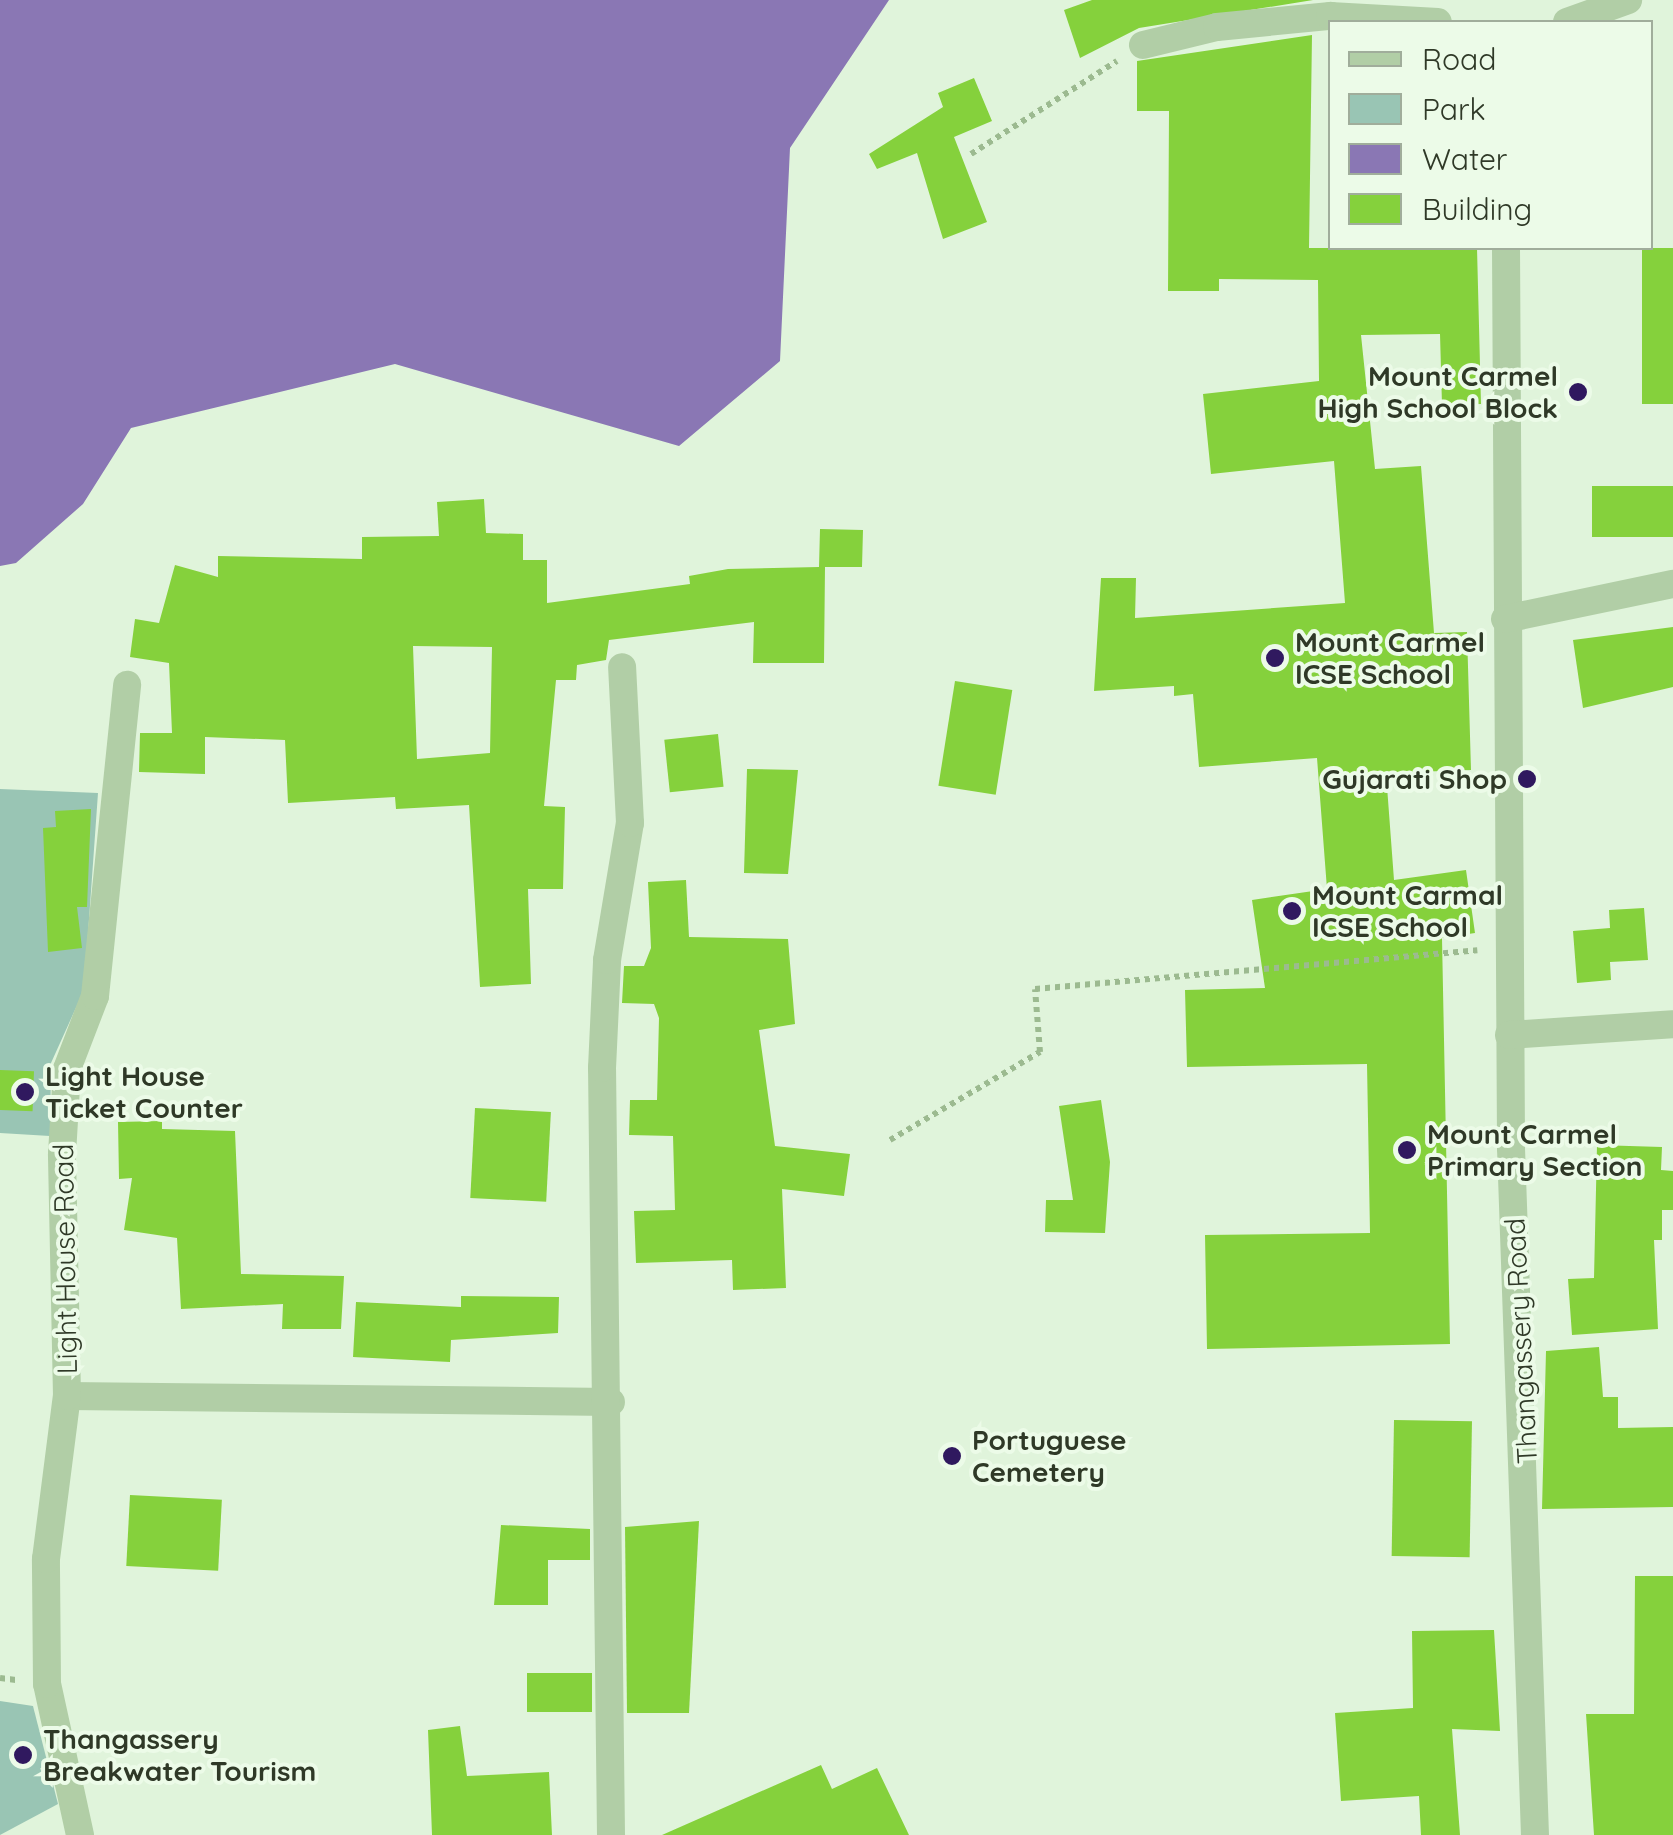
<!DOCTYPE html>
<style>
body{margin:0}
#map{position:relative;width:1673px;height:1835px;overflow:hidden;background:#e0f4db;font-family:Quicksand,sans-serif}
div>[style]{position:absolute}
.green>*{inset:0;background:#99c5b4}
.water>*{inset:0;background:#8a77b4}
.building>*{inset:0;background:#85d13c;transform-origin:0 0}
.path>*{height:6px;margin-top:-3px;transform-origin:0;background:repeating-linear-gradient(90deg,#9cba90 0 5px,transparent 0 10px)}
.minor>*{height:28px;margin:-14px;padding:0 14px;transform-origin:14px;border-radius:14px;background:#b1cea6}
.dots>*{width:28px;height:28px;translate:-50% -50%;box-sizing:border-box;border:5px solid #ecfbe8;border-radius:50%}
span{translate:-50% -50%;white-space:nowrap;text-align:center;line-height:1.15;-webkit-text-stroke:8px #ecfbe8;paint-order:stroke}
.poi-label{font-size:28px;color:#2f3927;font-weight:700}
.right{translate:-100% -50%;text-align:right}
.left{translate:0 -50%;text-align:left}
.street-label{font-size:28px;color:#2f3927}
.legend{position:absolute;left:1328px;top:20px;width:325px;height:230px;box-sizing:border-box;background:#ecfbe8;border:2px solid #a0ad9b;margin:0;padding:12px 18px;list-style:none;font-size:30px;color:#2f3927}
.legend li{display:flex;align-items:center;gap:20px;height:50px}
.legend b{width:50px;border:2px solid #a0ad9b}
</style>
<div id="map">
<div class="green">
<div style="clip-path:polygon(0 789px,98px 793px,84px 990px,51px 1063px,50px 1136px,0 1133px)"></div>
<div style="clip-path:polygon(0 1701px,33px 1706px,58px 1804px,0 1835px)"></div>
</div>
<div class="water">
<div style="clip-path:polygon(0 0,889px 0,790px 148px,780px 361px,679px 446px,395px 364px,131px 428px,83px 504px,16px 563px,0 566px)"></div>
</div>
<div class="building">
<div style="clip-path:polygon(1092px 0,1313px 0,1139px 28px,1080px 58px,1064px 10px)"></div>
<div style="clip-path:polygon(1312px 35px,1309px 248px,1477px 248px,1481px 404px,1442px 405px,1440px 334px,1361px 335px,1375px 469px,1421px 466px,1434px 633px,1467px 632px,1471px 770px,1386px 773px,1394px 880px,1466px 870px,1475px 933px,1442px 938px,1450px 1344px,1207px 1349px,1205px 1235px,1370px 1233px,1367px 1064px,1187px 1067px,1185px 990px,1265px 988px,1252px 900px,1327px 889px,1317px 758px,1199px 767px,1193px 694px,1174px 696px,1174px 686px,1094px 691px,1101px 578px,1136px 578px,1135px 618px,1345px 603px,1334px 461px,1211px 474px,1203px 394px,1319px 381px,1318px 280px,1219px 279px,1219px 291px,1168px 291px,1169px 111px,1137px 111px,1137px 61px)"></div>
<div style="clip-path:polygon(974px 78px,992px 121px,954px 137px,987px 222px,943px 239px,917px 153px,877px 169px,869px 154px,943px 107px,938px 93px)"></div>
<div style="left:1642px;top:248px;width:31px;height:156px"></div>
<div style="left:1673px;top:486px;width:51px;height:81px;rotate:90deg"></div>
<div style="clip-path:polygon(evenodd,484px 499px,486px 533px,523px 534px,523px 560px,547px 560px,547px 603px,690px 584px,689px 576px,728px 569px,819px 567px,820px 529px,863px 530px,862px 567px,825px 567px,824px 663px,753px 663px,754px 622px,609px 640px,606px 660px,577px 665px,576px 680px,556px 680px,544px 806px,565px 807px,563px 889px,528px 889px,531px 984px,480px 987px,469px 805px,396px 809px,395px 797px,288px 803px,285px 740px,205px 737px,205px 774px,139px 772px,140px 733px,172px 733px,169px 663px,130px 657px,135px 619px,159px 623px,175px 565px,218px 577px,218px 556px,362px 559px,362px 537px,439px 536px,437px 502px,484px 499px,413px 646px,492px 647px,490px 753px,417px 759px,413px 646px)"></div>
<div style="clip-path:polygon(1673px 627px,1673px 687px,1583px 708px,1573px 640px)"></div>
<div style="left:955px;top:681px;width:58px;height:106px;rotate:9deg"></div>
<div style="left:718px;top:734px;width:53px;height:54px;rotate:84deg"></div>
<div style="clip-path:polygon(747px 769px,798px 770px,788px 874px,744px 873px)"></div>
<div style="clip-path:polygon(91px 809px,87px 907px,77px 907px,82px 948px,48px 952px,43px 828px,56px 827px,55px 811px)"></div>
<div style="clip-path:polygon(686px 880px,689px 937px,788px 939px,795px 1024px,759px 1030px,775px 1146px,850px 1154px,844px 1196px,782px 1189px,786px 1288px,733px 1290px,732px 1260px,636px 1263px,634px 1211px,675px 1210px,673px 1136px,629px 1135px,630px 1100px,657px 1100px,659px 1018px,654px 1004px,622px 1003px,624px 966px,644px 966px,651px 948px,648px 882px)"></div>
<div style="clip-path:polygon(1644px 908px,1648px 960px,1610px 962px,1611px 980px,1577px 983px,1573px 931px,1610px 928px,1609px 910px)"></div>
<div style="left:0;top:1070px;width:34px;height:40px;rotate:2deg"></div>
<div style="clip-path:polygon(1101px 1100px,1110px 1162px,1105px 1233px,1045px 1232px,1046px 1200px,1073px 1200px,1059px 1106px)"></div>
<div style="left:475px;top:1108px;width:76px;height:90px;rotate:3deg"></div>
<div style="clip-path:polygon(162px 1121px,162px 1129px,235px 1131px,241px 1274px,344px 1276px,341px 1329px,282px 1329px,283px 1304px,181px 1309px,177px 1238px,124px 1230px,132px 1178px,119px 1179px,118px 1122px)"></div>
<div style="clip-path:polygon(1597px 1145px,1662px 1147px,1661px 1170px,1673px 1171px,1673px 1210px,1662px 1210px,1662px 1240px,1654px 1240px,1658px 1329px,1572px 1335px,1568px 1279px,1594px 1278px)"></div>
<div style="clip-path:polygon(461px 1296px,559px 1297px,558px 1333px,451px 1340px,450px 1362px,353px 1357px,356px 1302px,461px 1307px)"></div>
<div style="clip-path:polygon(1599px 1347px,1603px 1397px,1618px 1397px,1618px 1428px,1673px 1427px,1673px 1507px,1542px 1509px,1546px 1351px)"></div>
<div style="left:1394px;top:1420px;width:78px;height:136px;rotate:1deg"></div>
<div style="left:130px;top:1495px;width:92px;height:71px;rotate:3deg"></div>
<div style="clip-path:polygon(699px 1521px,689px 1713px,627px 1713px,625px 1527px)"></div>
<div style="clip-path:polygon(501px 1525px,590px 1529px,590px 1560px,548px 1560px,548px 1605px,494px 1605px)"></div>
<div style="clip-path:polygon(1635px 1576px,1673px 1576px,1673px 1835px,1594px 1835px,1586px 1714px,1634px 1714px)"></div>
<div style="clip-path:polygon(1494px 1630px,1500px 1731px,1452px 1729px,1460px 1835px,1421px 1835px,1419px 1796px,1341px 1801px,1335px 1713px,1413px 1708px,1412px 1631px)"></div>
<div style="left:527px;top:1673px;width:65px;height:39px"></div>
<div style="clip-path:polygon(460px 1726px,467px 1776px,549px 1772px,552px 1835px,432px 1835px,428px 1730px)"></div>
<div style="clip-path:polygon(821px 1765px,832px 1789px,877px 1768px,909px 1835px,662px 1835px)"></div>
</div>
<div class="path">
<div style="left:971px;top:154px;width:173px;rotate:-32.5deg"></div>
<div style="left:890px;top:1140px;width:174px;rotate:-30.4deg"></div>
<div style="left:1040px;top:1052px;width:63px;rotate:-94.5deg"></div>
<div style="left:1035px;top:989px;width:444px;rotate:-5deg"></div>
<div style="left:0;top:1678px;width:16px;rotate:7deg"></div>
</div>
<div class="minor">
<div style="left:1567px;top:22px;width:65px;rotate:-19.8deg"></div>
<div style="left:1143px;top:45px;width:76px;rotate:-13.7deg"></div>
<div style="left:1217px;top:27px;width:114px;rotate:-5.6deg"></div>
<div style="left:1330px;top:16px;width:108px;rotate:3.2deg"></div>
<div style="left:1506px;top:248px;width:900px;rotate:89.68deg"></div>
<div style="left:1511px;top:1148px;width:687px;rotate:88deg"></div>
<div style="left:1505px;top:619px;width:172px;rotate:-11.8deg"></div>
<div style="left:1509px;top:1035px;width:164px;rotate:-3.8deg"></div>
<div style="left:67px;top:1396px;width:544px;rotate:0.63deg"></div>
<div style="left:80px;top:1835px;width:155px;rotate:-102.3deg"></div>
<div style="left:47px;top:1684px;width:125px;rotate:-90.5deg"></div>
<div style="left:46px;top:1559px;width:164px;rotate:-82.7deg"></div>
<div style="left:67px;top:1396px;width:242px;rotate:-91.2deg"></div>
<div style="left:62px;top:1154px;width:85px;rotate:-86.6deg"></div>
<div style="left:67px;top:1069px;width:78px;rotate:-69deg"></div>
<div style="left:95px;top:996px;width:313px;rotate:-84.1deg"></div>
<div style="left:611px;top:1835px;width:767px;rotate:-90.67deg"></div>
<div style="left:602px;top:1068px;width:108px;rotate:-87.3deg"></div>
<div style="left:607px;top:960px;width:139px;rotate:-80.5deg"></div>
<div style="left:630px;top:823px;width:156px;rotate:-92.9deg"></div>
</div>
<div class="dots">
<div style="left:1578px;top:392px;background:#30195f"></div>
<div style="left:1275px;top:658px;background:#30195f"></div>
<div style="left:1527px;top:779px;background:#30195f"></div>
<div style="left:1292px;top:911px;background:#30195f"></div>
<div style="left:25px;top:1092px;background:#30195f"></div>
<div style="left:1407px;top:1150px;background:#30195f"></div>
<div style="left:952px;top:1456px;background:#30195f"></div>
<div style="left:23px;top:1755px;background:#30195f"></div>
</div>
<div class="poi-label">
<span class="right" style="left:1558px;top:392px">Mount Carmel<br>High School Block</span>
<span class="left" style="left:1295px;top:658px">Mount Carmel<br>ICSE School</span>
<span class="right" style="left:1507px;top:779px">Gujarati Shop</span>
<span class="left" style="left:1312px;top:911px">Mount Carmal<br>ICSE School</span>
<span class="left" style="left:45px;top:1092px">Light House<br>Ticket Counter</span>
<span class="left" style="left:1427px;top:1150px">Mount Carmel<br>Primary Section</span>
<span class="left" style="left:972px;top:1456px">Portuguese<br>Cemetery</span>
<span class="left" style="left:43px;top:1755px">Thangassery<br>Breakwater Tourism</span>
</div>
<div class="street-label">
<span style="left:65px;top:1259px;rotate:-91deg">Light House Road</span>
<span style="left:1521px;top:1341px;rotate:-93deg">Thangassery Road</span>
</div>
<ul class="legend">
<li><b style="height:12px;background:#b1cea6"></b>Road</li>
<li><b style="height:28px;background:#99c5b4"></b>Park</li>
<li><b style="height:28px;background:#8a77b4"></b>Water</li>
<li><b style="height:28px;background:#85d13c"></b>Building</li>
</ul>
</div>
